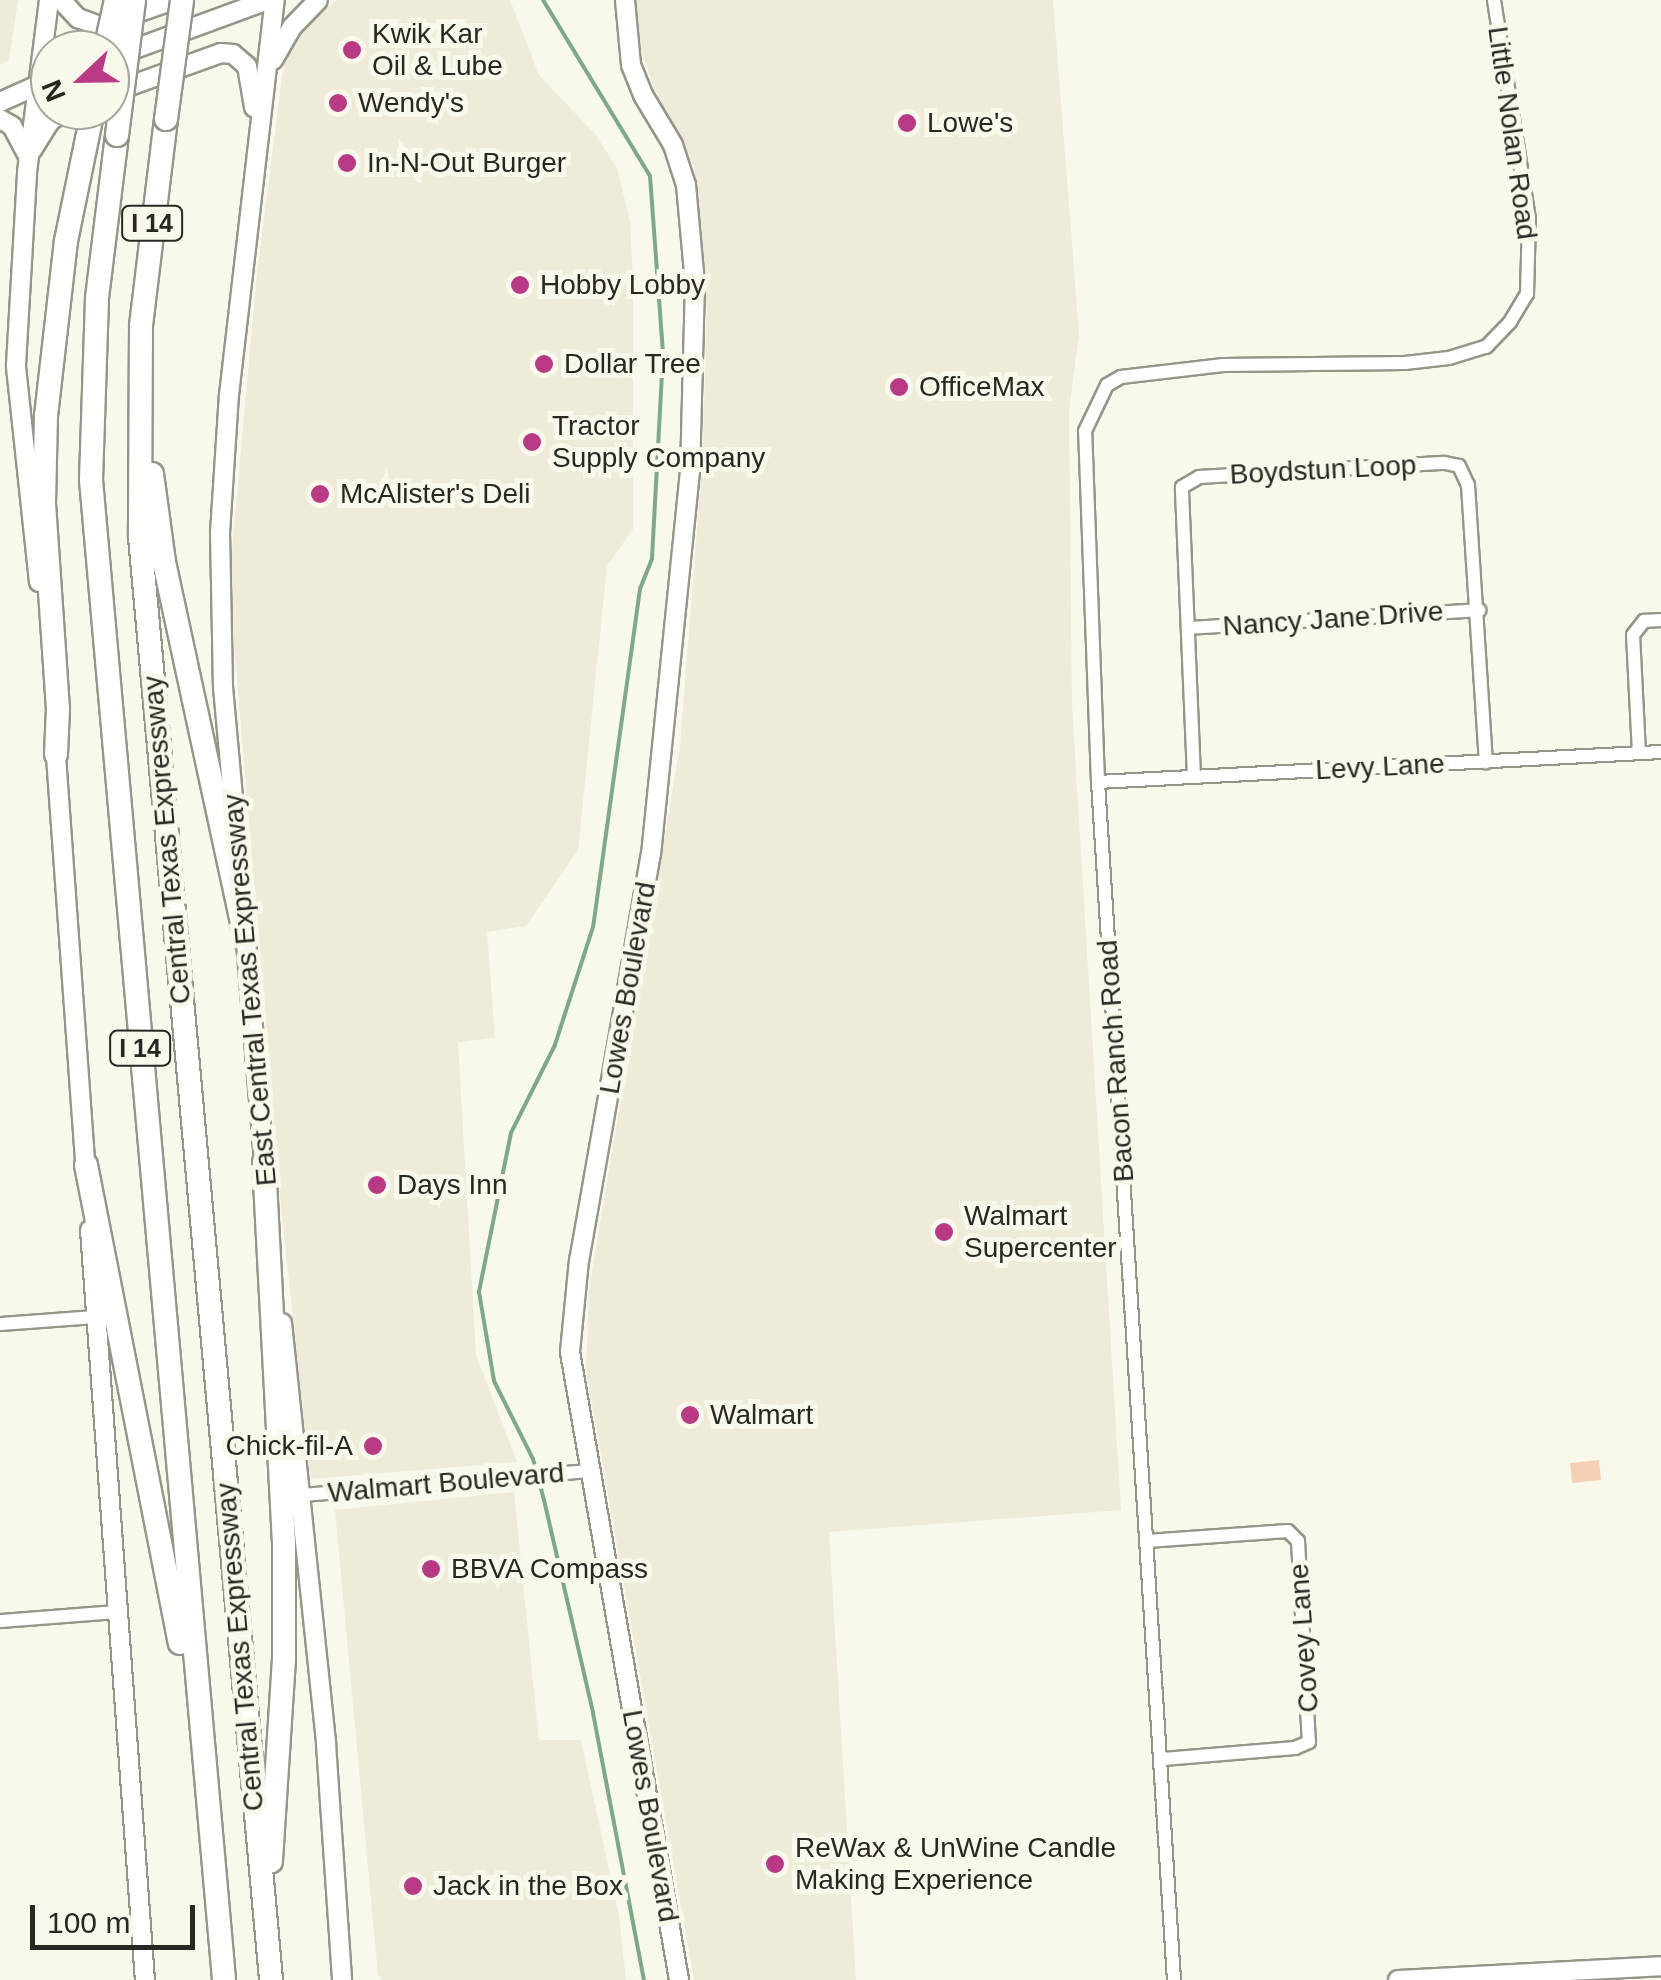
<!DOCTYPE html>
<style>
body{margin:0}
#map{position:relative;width:1661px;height:1980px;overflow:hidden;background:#f8f8eb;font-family:Arial,sans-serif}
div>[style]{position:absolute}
.built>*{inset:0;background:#eeecd8}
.green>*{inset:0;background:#f5d0b6;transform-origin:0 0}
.stream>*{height:4px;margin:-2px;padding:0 2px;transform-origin:2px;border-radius:2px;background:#7ea987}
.roads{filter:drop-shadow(2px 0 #96958a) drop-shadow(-2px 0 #96958a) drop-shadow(0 2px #96958a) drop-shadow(0 -2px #96958a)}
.street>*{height:12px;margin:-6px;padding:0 6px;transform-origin:6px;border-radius:6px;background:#fff}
.secondary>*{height:18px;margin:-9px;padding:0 9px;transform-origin:9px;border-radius:9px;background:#fff}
.highway>*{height:22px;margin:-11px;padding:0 11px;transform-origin:11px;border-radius:11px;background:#fff}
.bridges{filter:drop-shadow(2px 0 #96958a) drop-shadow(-2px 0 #96958a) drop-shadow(0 2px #96958a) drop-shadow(0 -2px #96958a)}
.highway-bridge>*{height:22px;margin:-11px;padding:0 11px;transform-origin:11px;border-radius:11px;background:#fff}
.dots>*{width:28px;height:28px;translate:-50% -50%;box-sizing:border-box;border:5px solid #f8f8eb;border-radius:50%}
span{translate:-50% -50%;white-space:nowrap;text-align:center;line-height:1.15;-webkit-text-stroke:10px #f8f8eb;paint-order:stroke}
.shield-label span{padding:2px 8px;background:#f8f8eb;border:2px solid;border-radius:8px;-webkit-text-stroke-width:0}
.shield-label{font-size:25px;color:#282823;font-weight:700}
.poi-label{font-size:28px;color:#282823}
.left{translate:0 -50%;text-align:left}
.right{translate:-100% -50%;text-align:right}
.street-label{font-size:28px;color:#282823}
.north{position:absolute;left:30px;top:30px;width:100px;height:100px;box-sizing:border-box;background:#f8f8eb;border:2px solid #a5a59b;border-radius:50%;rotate:248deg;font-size:28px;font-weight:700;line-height:40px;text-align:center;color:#282823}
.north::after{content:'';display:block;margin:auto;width:35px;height:45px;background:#b93985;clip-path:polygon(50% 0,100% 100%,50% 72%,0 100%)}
.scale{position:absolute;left:30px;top:1905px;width:165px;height:45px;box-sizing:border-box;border:5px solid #282823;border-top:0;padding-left:12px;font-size:30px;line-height:35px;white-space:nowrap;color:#282823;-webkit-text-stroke:8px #f8f8eb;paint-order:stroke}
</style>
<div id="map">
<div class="built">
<div style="clip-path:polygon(0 0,18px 0,9px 60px,0 65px)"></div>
<div style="clip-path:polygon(337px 0,510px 0,539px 75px,595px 134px,617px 168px,630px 221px,633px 278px,633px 529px,607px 566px,578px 850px,526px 926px,487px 932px,495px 1038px,458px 1042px,476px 1355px,517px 1462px,323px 1478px,310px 1478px,281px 1206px,229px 584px,256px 282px,282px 77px,286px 55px,305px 24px)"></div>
<div style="clip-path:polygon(636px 0,1053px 0,1079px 334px,1069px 410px,1072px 705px,1121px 1510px,829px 1532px,856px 1980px,694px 1980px,586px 1370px,589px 1290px,680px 746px,702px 466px,707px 310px,694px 166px,654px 88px,638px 41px)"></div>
<div style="clip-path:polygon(514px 1492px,539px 1740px,581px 1740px,619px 1916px,626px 1980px,383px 1980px,378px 1975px,335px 1510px)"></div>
</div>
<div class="green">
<div style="left:1599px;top:1460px;width:20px;height:29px;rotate:84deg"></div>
</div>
<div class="stream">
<div style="left:543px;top:0;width:206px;rotate:58.7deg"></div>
<div style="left:650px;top:176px;width:179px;rotate:85.8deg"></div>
<div style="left:663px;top:355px;width:204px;rotate:93.1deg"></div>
<div style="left:652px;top:559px;width:32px;rotate:112deg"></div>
<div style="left:640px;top:589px;width:341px;rotate:97.9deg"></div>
<div style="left:593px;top:927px;width:124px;rotate:107.9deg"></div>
<div style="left:555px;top:1045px;width:98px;rotate:116.6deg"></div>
<div style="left:511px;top:1133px;width:162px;rotate:101.4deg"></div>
<div style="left:479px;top:1292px;width:90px;rotate:80.4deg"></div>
<div style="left:494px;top:1381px;width:87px;rotate:63.4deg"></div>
<div style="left:533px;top:1459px;width:42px;rotate:75deg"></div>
<div style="left:544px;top:1500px;width:219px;rotate:77deg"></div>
<div style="left:593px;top:1713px;width:272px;rotate:79.2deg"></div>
</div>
<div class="roads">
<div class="street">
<div style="left:1188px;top:628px;width:292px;rotate:-3.5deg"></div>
<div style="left:1639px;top:753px;width:118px;rotate:-92.9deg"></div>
<div style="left:1633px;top:635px;width:18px;rotate:-52deg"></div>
<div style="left:1644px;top:621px;width:17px;rotate:-3deg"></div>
<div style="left:1194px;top:777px;width:290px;rotate:-92.4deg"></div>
<div style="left:1182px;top:487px;width:20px;rotate:-30deg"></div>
<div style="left:1199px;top:477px;width:246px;rotate:-3.3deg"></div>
<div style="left:1445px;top:463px;width:14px;rotate:12deg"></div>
<div style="left:1459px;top:466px;width:21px;rotate:65deg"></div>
<div style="left:1468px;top:485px;width:278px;rotate:86.3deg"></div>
<div style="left:1098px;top:782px;width:564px;rotate:-3.05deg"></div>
<div style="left:0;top:1324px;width:96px;rotate:-4.2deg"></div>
<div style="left:303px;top:1495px;width:287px;rotate:-4.8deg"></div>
<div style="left:1147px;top:1541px;width:141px;rotate:-4.1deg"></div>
<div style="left:1288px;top:1531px;width:14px;rotate:45deg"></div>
<div style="left:1298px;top:1541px;width:201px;rotate:86.9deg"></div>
<div style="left:1309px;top:1742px;width:15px;rotate:157deg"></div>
<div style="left:1295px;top:1748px;width:132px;rotate:175.2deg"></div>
<div style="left:0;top:1621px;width:117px;rotate:-4.4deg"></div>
<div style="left:1174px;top:1980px;width:1200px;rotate:-93.63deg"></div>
<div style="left:1098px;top:782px;width:351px;rotate:-92.1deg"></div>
<div style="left:1085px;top:431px;width:51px;rotate:-64.4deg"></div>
<div style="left:1107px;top:385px;width:16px;rotate:-30deg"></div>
<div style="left:1121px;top:377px;width:103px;rotate:-6.7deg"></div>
<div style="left:1223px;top:365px;width:182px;rotate:-0.6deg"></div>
<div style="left:1405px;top:363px;width:44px;rotate:-6.5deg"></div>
<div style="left:1449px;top:358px;width:39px;rotate:-17deg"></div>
<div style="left:1486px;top:347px;width:35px;rotate:-46deg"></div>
<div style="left:1510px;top:322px;width:33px;rotate:-59deg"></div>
<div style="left:1527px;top:294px;width:75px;rotate:-88.5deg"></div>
<div style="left:1529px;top:219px;width:222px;rotate:-99.1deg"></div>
</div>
<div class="secondary">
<div style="left:61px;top:0;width:25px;rotate:47deg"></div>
<div style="left:78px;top:18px;width:23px;rotate:20deg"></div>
<div style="left:100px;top:26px;width:78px;rotate:-19.4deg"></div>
<div style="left:625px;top:0;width:65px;rotate:84.7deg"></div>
<div style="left:631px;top:65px;width:32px;rotate:68deg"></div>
<div style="left:643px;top:95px;width:58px;rotate:59deg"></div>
<div style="left:673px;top:145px;width:42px;rotate:72deg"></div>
<div style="left:686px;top:185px;width:98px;rotate:84.8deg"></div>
<div style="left:695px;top:283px;width:188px;rotate:91.5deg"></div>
<div style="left:690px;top:471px;width:384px;rotate:95.8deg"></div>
<div style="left:651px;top:853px;width:413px;rotate:100deg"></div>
<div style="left:579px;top:1260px;width:92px;rotate:95.6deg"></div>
<div style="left:570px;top:1352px;width:637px;rotate:80.15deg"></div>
<div style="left:110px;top:58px;width:168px;rotate:-20.2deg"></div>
<div style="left:273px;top:60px;width:38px;rotate:-60deg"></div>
<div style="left:292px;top:27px;width:37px;rotate:-46deg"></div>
<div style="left:110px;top:93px;width:118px;rotate:-19.8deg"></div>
<div style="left:221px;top:53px;width:12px;rotate:5deg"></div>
<div style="left:233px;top:54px;width:18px;rotate:41deg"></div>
<div style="left:247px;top:66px;width:42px;rotate:80.3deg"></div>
<div style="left:0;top:102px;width:49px;rotate:-24deg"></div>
<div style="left:0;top:119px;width:14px;rotate:30deg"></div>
<div style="left:12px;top:126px;width:34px;rotate:62deg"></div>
<div style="left:32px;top:150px;width:34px;rotate:-58deg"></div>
<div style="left:50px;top:121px;width:20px;rotate:-33deg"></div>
<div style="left:39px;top:582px;width:218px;rotate:-96.1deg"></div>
<div style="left:16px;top:365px;width:193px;rotate:-86.7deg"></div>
<div style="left:27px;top:172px;width:173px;rotate:-82.7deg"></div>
<div style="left:55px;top:742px;width:434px;rotate:85.9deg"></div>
<div style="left:240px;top:874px;width:187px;rotate:-95.2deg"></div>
<div style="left:223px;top:688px;width:155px;rotate:-91.1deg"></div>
<div style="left:220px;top:533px;width:138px;rotate:-86.3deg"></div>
<div style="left:229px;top:395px;width:398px;rotate:-83.4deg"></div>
<div style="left:245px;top:930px;width:244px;rotate:85.3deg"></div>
<div style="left:90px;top:1230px;width:752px;rotate:85.81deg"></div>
<div style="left:282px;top:1323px;width:423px;rotate:84deg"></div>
<div style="left:326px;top:1744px;width:237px;rotate:86.1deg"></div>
<div style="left:1398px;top:1980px;width:263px;rotate:-3deg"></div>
</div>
<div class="highway">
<div style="left:166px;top:119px;width:209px;rotate:96.9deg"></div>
<div style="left:141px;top:327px;width:210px;rotate:90.3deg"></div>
<div style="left:140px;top:537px;width:1449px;rotate:84.81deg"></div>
<div style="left:117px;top:135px;width:165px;rotate:97deg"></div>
<div style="left:97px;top:299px;width:181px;rotate:91.9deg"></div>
<div style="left:91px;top:480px;width:1506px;rotate:84.93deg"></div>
<div style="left:152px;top:474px;width:89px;rotate:82.2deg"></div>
<div style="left:164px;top:562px;width:388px;rotate:77.8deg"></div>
<div style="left:56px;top:754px;width:45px;rotate:-87.5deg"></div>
<div style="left:58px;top:709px;width:206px;rotate:-93.9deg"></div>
<div style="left:44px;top:503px;width:87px;rotate:-88.7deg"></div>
<div style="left:46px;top:416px;width:176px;rotate:-83.5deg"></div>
<div style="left:66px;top:241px;width:134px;rotate:-78.4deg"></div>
<div style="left:264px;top:1162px;width:380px;rotate:87deg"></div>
<div style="left:284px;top:1541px;width:118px;rotate:90deg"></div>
<div style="left:284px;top:1659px;width:203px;rotate:93.7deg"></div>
<div style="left:86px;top:1165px;width:487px;rotate:78.9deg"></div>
</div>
</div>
<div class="bridges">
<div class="highway-bridge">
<div style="left:105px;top:50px;width:51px;rotate:-77.6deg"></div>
<div style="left:166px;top:119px;width:120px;rotate:-82.3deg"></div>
<div style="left:117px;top:135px;width:136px;rotate:-82.8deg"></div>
</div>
</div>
<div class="dots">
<div style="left:352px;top:50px;background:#b93985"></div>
<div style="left:338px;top:103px;background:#b93985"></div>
<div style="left:907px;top:123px;background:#b93985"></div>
<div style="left:347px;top:163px;background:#b93985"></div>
<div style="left:520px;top:285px;background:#b93985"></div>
<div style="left:544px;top:364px;background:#b93985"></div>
<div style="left:899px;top:387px;background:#b93985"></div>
<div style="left:532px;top:442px;background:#b93985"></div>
<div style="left:320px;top:494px;background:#b93985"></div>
<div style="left:377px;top:1185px;background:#b93985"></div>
<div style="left:944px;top:1232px;background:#b93985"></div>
<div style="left:690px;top:1415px;background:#b93985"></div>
<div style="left:373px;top:1446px;background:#b93985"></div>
<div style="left:431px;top:1569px;background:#b93985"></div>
<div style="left:775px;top:1864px;background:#b93985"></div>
<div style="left:413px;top:1886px;background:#b93985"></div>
</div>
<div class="shield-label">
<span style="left:152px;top:223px">I 14</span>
<span style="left:140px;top:1048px">I 14</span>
</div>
<div class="poi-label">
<span class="left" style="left:372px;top:50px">Kwik Kar<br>Oil &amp; Lube</span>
<span class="left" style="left:358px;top:103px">Wendy's</span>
<span class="left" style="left:927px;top:123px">Lowe's</span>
<span class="left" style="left:367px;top:163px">In-N-Out Burger</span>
<span class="left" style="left:540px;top:285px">Hobby Lobby</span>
<span class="left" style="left:564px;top:364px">Dollar Tree</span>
<span class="left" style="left:919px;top:387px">OfficeMax</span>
<span class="left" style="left:552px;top:442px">Tractor<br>Supply Company</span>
<span class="left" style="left:340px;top:494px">McAlister's Deli</span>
<span class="left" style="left:397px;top:1185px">Days Inn</span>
<span class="left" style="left:964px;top:1232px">Walmart<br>Supercenter</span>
<span class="left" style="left:710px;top:1415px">Walmart</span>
<span class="right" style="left:353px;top:1446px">Chick-fil-A</span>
<span class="left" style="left:451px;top:1569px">BBVA Compass</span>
<span class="left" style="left:795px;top:1864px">ReWax &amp; UnWine Candle<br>Making Experience</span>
<span class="left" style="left:433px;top:1886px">Jack in the Box</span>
</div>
<div class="street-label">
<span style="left:1512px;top:133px;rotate:82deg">Little Nolan Road</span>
<span style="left:1323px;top:470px;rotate:-3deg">Boydstun Loop</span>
<span style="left:1333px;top:619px;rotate:-4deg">Nancy Jane Drive</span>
<span style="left:1380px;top:767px;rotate:-3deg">Levy Lane</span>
<span style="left:167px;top:840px;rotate:-95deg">Central Texas Expressway</span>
<span style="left:628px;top:988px;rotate:-80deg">Lowes Boulevard</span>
<span style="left:250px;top:990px;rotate:-95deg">East Central Texas Expressway</span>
<span style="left:1116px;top:1061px;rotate:-94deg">Bacon Ranch Road</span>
<span style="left:446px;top:1483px;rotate:-5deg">Walmart Boulevard</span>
<span style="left:1304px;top:1638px;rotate:-94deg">Covey Lane</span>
<span style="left:240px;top:1647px;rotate:-95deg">Central Texas Expressway</span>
<span style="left:650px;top:1816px;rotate:80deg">Lowes Boulevard</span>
</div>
<div class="north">N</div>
<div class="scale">100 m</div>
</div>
